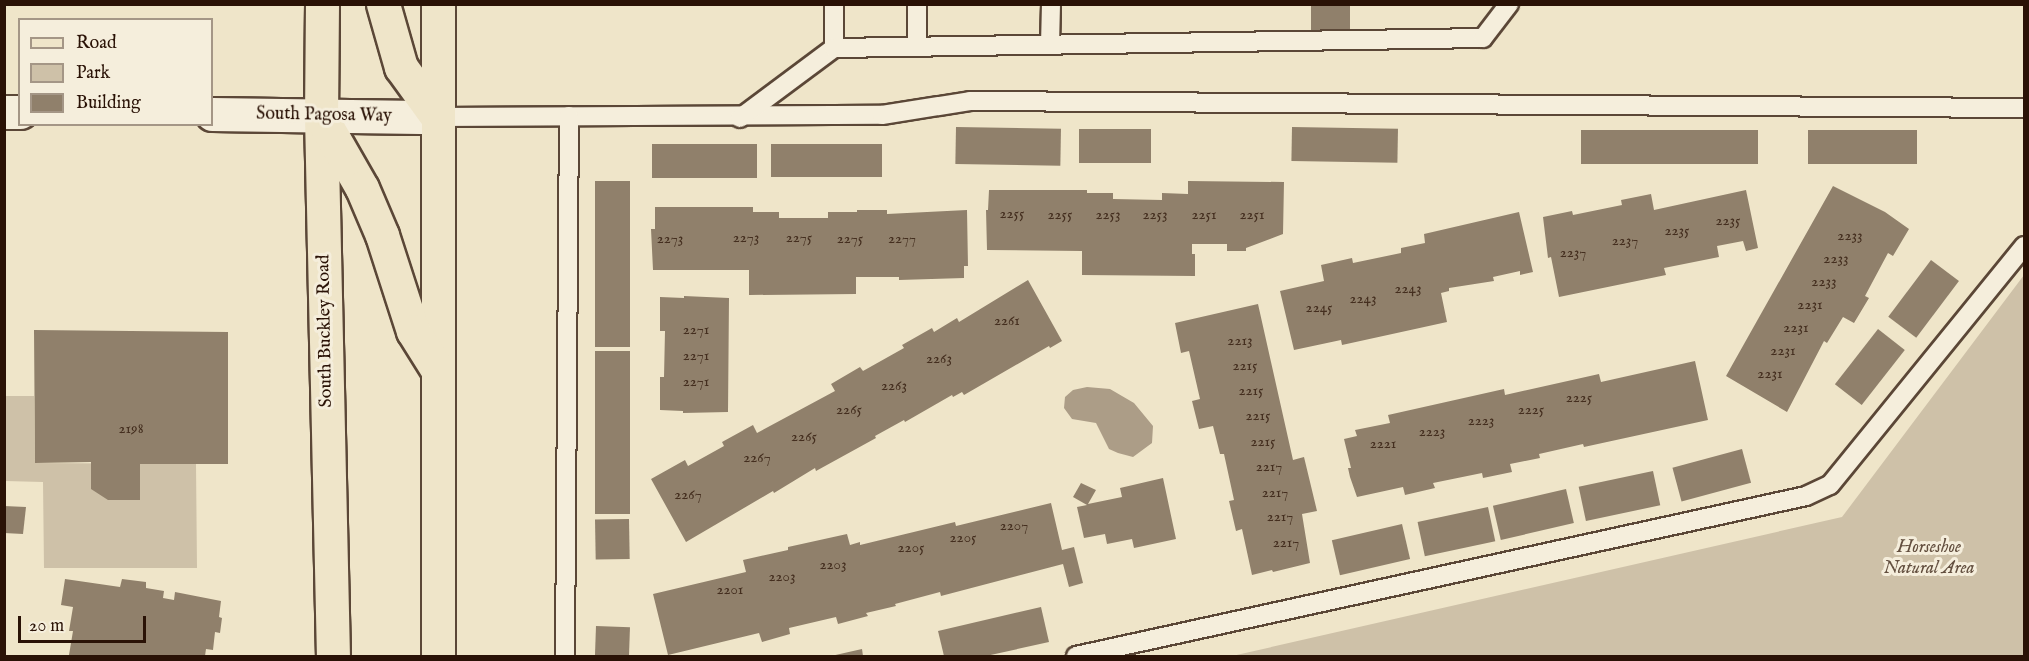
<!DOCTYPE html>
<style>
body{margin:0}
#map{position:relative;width:2029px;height:661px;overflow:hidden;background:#efe5c9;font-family:"IM FELL English",serif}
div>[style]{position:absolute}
.green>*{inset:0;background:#cec1a8}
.water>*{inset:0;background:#ac9d87}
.building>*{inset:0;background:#90806b;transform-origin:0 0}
.roads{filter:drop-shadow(2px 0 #5b4737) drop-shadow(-2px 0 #5b4737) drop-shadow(0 2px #5b4737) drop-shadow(0 -2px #5b4737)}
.service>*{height:18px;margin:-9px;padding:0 9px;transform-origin:9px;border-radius:9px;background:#f5eedc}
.minor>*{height:33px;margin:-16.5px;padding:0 16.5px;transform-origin:16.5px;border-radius:16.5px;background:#f5eedc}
.primary>*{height:33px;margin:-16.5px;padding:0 16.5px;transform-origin:16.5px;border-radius:16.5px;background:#efe5c9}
span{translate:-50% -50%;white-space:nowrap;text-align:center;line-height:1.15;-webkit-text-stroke:6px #f5eedc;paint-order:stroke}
.number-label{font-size:15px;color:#442e1f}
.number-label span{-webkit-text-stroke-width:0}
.street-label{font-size:18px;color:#2a1206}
.park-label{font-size:18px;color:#634f3f;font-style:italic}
.frame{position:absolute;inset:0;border:6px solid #2a1206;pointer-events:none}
.legend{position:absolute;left:18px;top:18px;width:195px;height:108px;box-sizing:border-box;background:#f5eedc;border:2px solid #a49686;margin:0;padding:8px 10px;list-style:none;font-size:18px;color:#2a1206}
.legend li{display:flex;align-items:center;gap:12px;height:30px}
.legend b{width:30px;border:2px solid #a49686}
.scale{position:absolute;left:18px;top:616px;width:128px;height:27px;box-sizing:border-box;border:3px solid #2a1206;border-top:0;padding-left:8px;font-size:18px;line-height:21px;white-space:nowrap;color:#2a1206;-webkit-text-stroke:4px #f5eedc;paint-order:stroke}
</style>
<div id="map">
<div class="green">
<div style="clip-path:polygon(2024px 275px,2024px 656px,1232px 656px,1842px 517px)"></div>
<div style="clip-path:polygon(5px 396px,34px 396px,35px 463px,196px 464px,197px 568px,44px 568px,43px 482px,5px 481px)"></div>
</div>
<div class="water">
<div style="clip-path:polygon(1087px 387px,1110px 389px,1134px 403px,1153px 426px,1152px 443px,1133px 457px,1118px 453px,1109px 449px,1096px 423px,1072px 419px,1064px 408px,1065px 397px,1073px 390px)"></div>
</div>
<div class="building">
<div style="left:1311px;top:4px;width:39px;height:27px"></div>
<div style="left:956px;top:127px;width:105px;height:37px;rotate:1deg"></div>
<div style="left:1292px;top:127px;width:106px;height:34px;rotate:1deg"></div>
<div style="left:1151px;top:129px;width:34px;height:72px;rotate:90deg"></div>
<div style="left:1581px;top:130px;width:177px;height:34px"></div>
<div style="left:1808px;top:130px;width:109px;height:34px"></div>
<div style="left:652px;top:144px;width:105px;height:34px"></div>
<div style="left:882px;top:144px;width:33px;height:111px;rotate:90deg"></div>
<div style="left:595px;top:181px;width:35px;height:166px"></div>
<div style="clip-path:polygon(1188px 181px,1284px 182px,1283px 234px,1246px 248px,1246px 251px,1227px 251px,1227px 244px,1192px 244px,1192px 254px,1195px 254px,1195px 276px,1082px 275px,1082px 251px,987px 250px,986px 210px,988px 210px,989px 190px,1087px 190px,1087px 193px,1113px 193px,1113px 199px,1162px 200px,1162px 193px,1188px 194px)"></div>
<div style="clip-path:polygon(1833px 186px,1885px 212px,1909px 229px,1893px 256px,1888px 253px,1865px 296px,1869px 298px,1854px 323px,1843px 317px,1827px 343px,1824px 341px,1787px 412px,1726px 376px)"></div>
<div style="clip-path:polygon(1746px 190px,1758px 248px,1746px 251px,1743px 241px,1717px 246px,1719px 257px,1664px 268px,1666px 275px,1559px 297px,1551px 257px,1548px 258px,1543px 217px,1572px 211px,1573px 215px,1622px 205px,1621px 200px,1651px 194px,1654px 210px)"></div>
<div style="clip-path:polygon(655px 207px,753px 207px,753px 212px,779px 212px,779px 218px,828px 218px,828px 212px,857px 212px,857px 210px,887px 210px,887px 214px,967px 210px,968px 266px,964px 266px,964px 278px,899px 280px,899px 277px,856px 277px,856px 294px,749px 295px,749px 270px,653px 270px,651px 229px,655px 229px)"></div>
<div style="clip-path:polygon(1519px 212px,1533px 272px,1520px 275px,1520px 271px,1493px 277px,1494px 281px,1449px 288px,1449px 291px,1441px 293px,1447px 322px,1342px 345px,1341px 340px,1294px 350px,1280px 291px,1324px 281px,1321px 265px,1352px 258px,1353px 263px,1401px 253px,1401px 248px,1425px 243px,1424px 234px)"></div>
<div style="left:1931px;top:260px;width:35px;height:71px;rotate:37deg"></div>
<div style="clip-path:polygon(1028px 280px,1062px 341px,1050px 348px,1049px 346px,964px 395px,962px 392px,953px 397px,952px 395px,905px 422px,904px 420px,875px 436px,876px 438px,816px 471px,815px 468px,774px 493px,773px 491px,686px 542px,651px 479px,685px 460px,688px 466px,724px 446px,722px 442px,753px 425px,757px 433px,835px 391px,831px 384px,860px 367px,863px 371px,904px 348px,902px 345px,932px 328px,934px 332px,957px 318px,959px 322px)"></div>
<div style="clip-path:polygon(684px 296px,729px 298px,728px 412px,683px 413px,683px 411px,660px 410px,660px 377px,664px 377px,665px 331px,660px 331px,660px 297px,684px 298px)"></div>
<div style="clip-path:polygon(1258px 304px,1293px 460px,1304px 457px,1317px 511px,1302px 514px,1310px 563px,1273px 572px,1272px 570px,1252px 575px,1242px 529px,1236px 531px,1229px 501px,1234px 500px,1224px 454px,1220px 454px,1213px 426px,1199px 429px,1192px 401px,1200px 399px,1189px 351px,1181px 353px,1175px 323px)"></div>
<div style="left:1878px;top:329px;width:34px;height:70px;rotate:38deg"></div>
<div style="clip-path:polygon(34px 330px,228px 332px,228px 464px,140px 464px,140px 500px,108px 500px,91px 489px,91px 462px,35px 463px)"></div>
<div style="left:595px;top:351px;width:35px;height:163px"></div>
<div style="clip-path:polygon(1695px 361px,1708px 420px,1584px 447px,1583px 444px,1539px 454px,1540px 458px,1510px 464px,1512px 472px,1483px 478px,1482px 473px,1433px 483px,1435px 488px,1405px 495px,1403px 487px,1357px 497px,1350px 477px,1348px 468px,1351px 468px,1344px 439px,1357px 436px,1355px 430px,1390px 423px,1388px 415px,1504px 389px,1505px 395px,1599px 374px,1601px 382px)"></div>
<div style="left:1742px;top:449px;width:35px;height:72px;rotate:75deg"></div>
<div style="left:1653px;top:471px;width:35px;height:76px;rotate:78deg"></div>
<div style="clip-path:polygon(1163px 478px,1176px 539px,1134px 548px,1132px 539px,1107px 544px,1105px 534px,1084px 538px,1077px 507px,1087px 505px,1073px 497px,1081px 483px,1096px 490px,1088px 504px,1122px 497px,1120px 488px)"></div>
<div style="left:1566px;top:489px;width:35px;height:75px;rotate:77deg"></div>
<div style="clip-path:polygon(1051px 503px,1062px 550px,1074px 547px,1083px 583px,1069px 587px,1063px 564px,941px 596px,940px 592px,895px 604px,896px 606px,866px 613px,868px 616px,838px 624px,836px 617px,789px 628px,790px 634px,762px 642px,759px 633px,668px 655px,653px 594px,746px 572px,743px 560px,788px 550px,788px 547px,847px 534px,850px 545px,860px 542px,860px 545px,955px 522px,956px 526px)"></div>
<div style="clip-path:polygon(4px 506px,26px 507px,23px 534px,4px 533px)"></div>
<div style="left:1488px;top:507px;width:35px;height:72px;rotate:78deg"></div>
<div style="left:629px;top:519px;width:40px;height:34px;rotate:89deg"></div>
<div style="left:1402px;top:524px;width:36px;height:72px;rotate:77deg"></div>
<div style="clip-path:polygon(65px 579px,120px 587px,122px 579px,146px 582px,146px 588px,164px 591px,163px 598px,174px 600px,175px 592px,221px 601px,219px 617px,222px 618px,220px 633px,215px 632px,213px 650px,206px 649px,205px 656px,69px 655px,73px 631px,69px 631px,73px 607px,61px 605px)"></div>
<div style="clip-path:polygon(1041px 607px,1049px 642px,986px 656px,944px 656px,938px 631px)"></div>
<div style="left:596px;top:626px;width:34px;height:30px;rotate:2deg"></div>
<div style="clip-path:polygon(862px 649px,863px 656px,831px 656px)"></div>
</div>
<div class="roads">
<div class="service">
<div style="left:834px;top:4px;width:44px;rotate:90deg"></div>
<div style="left:1050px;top:45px;width:41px;rotate:-88.6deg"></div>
<div style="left:917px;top:47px;width:43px;rotate:-90deg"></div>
<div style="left:437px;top:117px;width:445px;rotate:-0.3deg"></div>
<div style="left:882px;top:115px;width:89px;rotate:-9deg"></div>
<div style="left:970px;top:101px;width:1054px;rotate:0.38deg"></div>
<div style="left:740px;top:118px;width:117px;rotate:-36.7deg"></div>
<div style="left:834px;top:48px;width:649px;rotate:-0.88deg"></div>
<div style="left:1483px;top:38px;width:43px;rotate:-52.6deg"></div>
<div style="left:565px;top:656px;width:540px;rotate:-89.58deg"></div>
<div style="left:1076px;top:656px;width:747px;rotate:-12.36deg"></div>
<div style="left:1806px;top:496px;width:26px;rotate:-25deg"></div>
<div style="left:1830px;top:485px;width:308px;rotate:-50.9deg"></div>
</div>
<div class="minor">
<div style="left:4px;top:112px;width:16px"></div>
<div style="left:212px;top:114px;width:225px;rotate:0.8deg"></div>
</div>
<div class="primary">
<div style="left:322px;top:4px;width:112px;rotate:90.5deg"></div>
<div style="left:321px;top:116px;width:540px;rotate:88.73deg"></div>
<div style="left:383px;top:4px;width:66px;rotate:74.1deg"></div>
<div style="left:401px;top:67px;width:62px;rotate:54.2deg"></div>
<div style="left:438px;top:4px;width:652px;rotate:90deg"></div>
<div style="left:323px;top:120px;width:78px;rotate:60.2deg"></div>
<div style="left:362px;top:188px;width:51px;rotate:66.9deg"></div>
<div style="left:382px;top:235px;width:101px;rotate:72.1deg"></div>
<div style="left:413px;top:331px;width:47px;rotate:58deg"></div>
</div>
</div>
<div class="number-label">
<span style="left:1012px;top:214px">2255</span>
<span style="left:1060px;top:215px">2255</span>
<span style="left:1108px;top:215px">2253</span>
<span style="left:1155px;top:215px">2253</span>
<span style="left:1204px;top:215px">2251</span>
<span style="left:1252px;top:215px">2251</span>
<span style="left:1728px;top:221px">2235</span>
<span style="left:1677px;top:231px">2235</span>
<span style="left:1850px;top:236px">2233</span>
<span style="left:746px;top:238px">2273</span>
<span style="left:799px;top:238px">2275</span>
<span style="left:670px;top:239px">2273</span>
<span style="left:850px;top:239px">2275</span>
<span style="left:902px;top:239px">2277</span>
<span style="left:1625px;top:241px">2237</span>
<span style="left:1573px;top:253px">2237</span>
<span style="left:1836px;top:259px">2233</span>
<span style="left:1824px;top:282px">2233</span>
<span style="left:1408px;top:289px">2243</span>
<span style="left:1363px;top:299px">2243</span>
<span style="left:1810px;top:305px">2231</span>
<span style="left:1319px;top:308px">2245</span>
<span style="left:1007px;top:321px">2261</span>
<span style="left:1796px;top:328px">2231</span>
<span style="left:696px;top:330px">2271</span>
<span style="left:1240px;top:341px">2213</span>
<span style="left:1783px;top:351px">2231</span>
<span style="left:696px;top:356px">2271</span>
<span style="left:939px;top:359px">2263</span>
<span style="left:1245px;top:366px">2215</span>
<span style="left:1770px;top:374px">2231</span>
<span style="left:696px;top:382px">2271</span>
<span style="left:894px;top:386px">2263</span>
<span style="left:1251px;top:391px">2215</span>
<span style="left:1579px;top:398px">2225</span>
<span style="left:849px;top:410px">2265</span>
<span style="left:1531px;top:410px">2225</span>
<span style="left:1258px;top:416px">2215</span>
<span style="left:1481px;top:421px">2223</span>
<span style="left:131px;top:429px">2198</span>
<span style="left:1432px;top:432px">2223</span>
<span style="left:804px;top:437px">2265</span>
<span style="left:1263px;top:442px">2215</span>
<span style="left:1383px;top:444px">2221</span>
<span style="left:757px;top:458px">2267</span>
<span style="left:1269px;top:467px">2217</span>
<span style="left:1275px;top:493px">2217</span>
<span style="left:688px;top:495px">2267</span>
<span style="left:1280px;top:517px">2217</span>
<span style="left:1014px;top:526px">2207</span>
<span style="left:963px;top:538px">2205</span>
<span style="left:1286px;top:543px">2217</span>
<span style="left:911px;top:548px">2205</span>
<span style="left:833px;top:565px">2203</span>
<span style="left:782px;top:577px">2203</span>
<span style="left:730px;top:590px">2201</span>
</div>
<div class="street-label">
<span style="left:324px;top:116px;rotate:1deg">South Pagosa Way</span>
<span style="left:326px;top:331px;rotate:-91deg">South Buckley Road</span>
</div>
<div class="park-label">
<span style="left:1929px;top:559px">Horseshoe<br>Natural Area</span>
</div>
<div class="frame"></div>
<ul class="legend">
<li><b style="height:8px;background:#efe5c9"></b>Road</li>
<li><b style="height:16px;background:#cec1a8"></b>Park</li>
<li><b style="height:16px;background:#90806b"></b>Building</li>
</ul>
<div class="scale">20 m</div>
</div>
